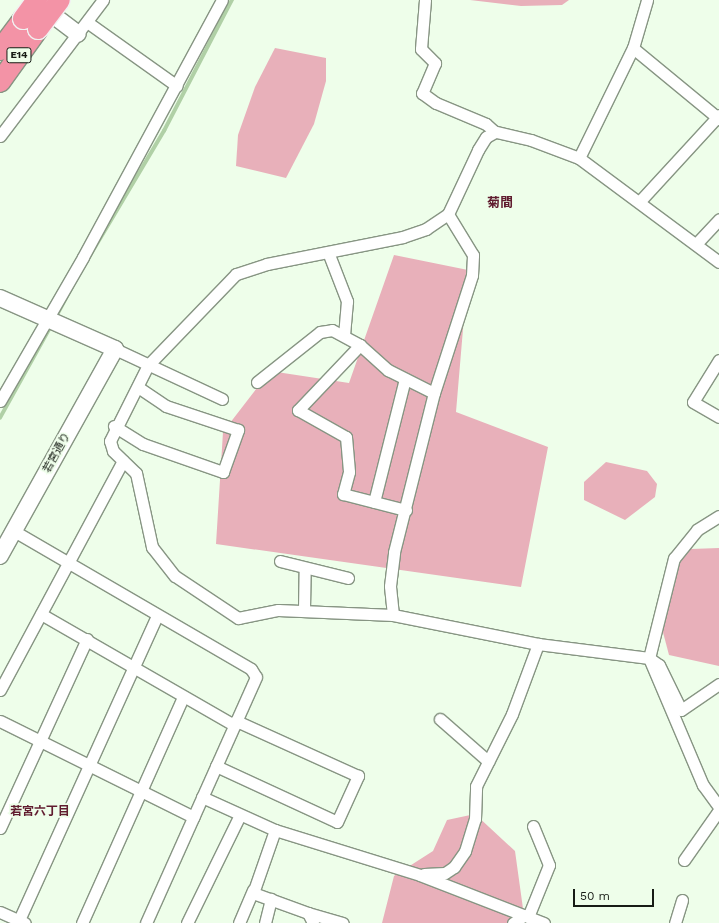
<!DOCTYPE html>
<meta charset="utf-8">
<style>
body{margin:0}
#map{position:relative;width:719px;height:923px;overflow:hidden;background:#eefeea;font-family:"Work Sans","Noto Sans JP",sans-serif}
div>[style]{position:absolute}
.forest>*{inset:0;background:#e8b0ba}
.stream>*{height:3.5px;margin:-1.75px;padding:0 1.75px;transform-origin:1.75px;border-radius:1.75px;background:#b0d0a6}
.roads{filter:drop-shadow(1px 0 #879583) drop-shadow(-1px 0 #879583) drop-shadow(0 1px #879583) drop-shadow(0 -1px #879583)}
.street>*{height:11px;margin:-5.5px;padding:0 5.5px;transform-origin:5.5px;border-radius:5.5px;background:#fff}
.secondary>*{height:16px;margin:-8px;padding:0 8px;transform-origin:8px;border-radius:8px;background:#fff}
.highway>*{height:20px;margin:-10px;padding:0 10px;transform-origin:10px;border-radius:10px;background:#f393a6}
.bridges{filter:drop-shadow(1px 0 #f1f1f1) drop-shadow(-1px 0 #f1f1f1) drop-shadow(0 1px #f1f1f1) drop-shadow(0 -1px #f1f1f1)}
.highway-bridge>*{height:20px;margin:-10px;padding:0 10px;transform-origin:10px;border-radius:10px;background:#f393a6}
span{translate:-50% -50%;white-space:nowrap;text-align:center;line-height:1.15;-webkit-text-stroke:3.5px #eefeea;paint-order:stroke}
.shield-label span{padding:1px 3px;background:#eefeea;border:1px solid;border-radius:3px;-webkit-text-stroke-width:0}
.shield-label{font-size:10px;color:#171c15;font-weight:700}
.street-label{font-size:11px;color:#171c15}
.neighbourhood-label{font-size:12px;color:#601c2f;font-weight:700}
.quarter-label{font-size:13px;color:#601c2f;font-weight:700}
.scale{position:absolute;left:573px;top:889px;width:81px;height:18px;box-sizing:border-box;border:2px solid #171c15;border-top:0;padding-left:5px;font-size:12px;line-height:14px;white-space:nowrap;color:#171c15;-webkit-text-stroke:3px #eefeea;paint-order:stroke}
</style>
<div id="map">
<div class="forest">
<div style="clip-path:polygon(470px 0,569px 0,562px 5px,521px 6px)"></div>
<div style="clip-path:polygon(275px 48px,326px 58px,326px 81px,314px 124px,286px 178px,236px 166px,238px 135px,255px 87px)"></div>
<div style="clip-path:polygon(394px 255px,468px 270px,456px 412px,548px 447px,521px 587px,216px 544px,223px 432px,270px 371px,349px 383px)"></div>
<div style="clip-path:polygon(606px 462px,647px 471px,657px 484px,655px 497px,625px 520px,584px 500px,584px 482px)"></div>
<div style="clip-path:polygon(719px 548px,719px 666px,669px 655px,659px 617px,666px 579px,691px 549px)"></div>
<div style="clip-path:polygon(475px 814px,515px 851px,525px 923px,382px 923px,394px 876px,433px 851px,447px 820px)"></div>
</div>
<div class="stream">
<div style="left:88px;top:259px;width:149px;rotate:-59.3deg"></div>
<div style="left:164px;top:131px;width:148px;rotate:-62.6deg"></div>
<div style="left:56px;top:317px;width:34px;rotate:-62deg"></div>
<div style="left:0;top:418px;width:105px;rotate:-61deg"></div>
</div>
<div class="roads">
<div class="street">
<div style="left:425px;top:0;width:49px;rotate:94.7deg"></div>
<div style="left:421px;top:49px;width:20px;rotate:45deg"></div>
<div style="left:435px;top:63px;width:33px;rotate:113deg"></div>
<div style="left:422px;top:93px;width:17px;rotate:36deg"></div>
<div style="left:436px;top:103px;width:54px;rotate:22.8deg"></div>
<div style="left:486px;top:124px;width:12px;rotate:42deg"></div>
<div style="left:87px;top:22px;width:110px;rotate:35.4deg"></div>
<div style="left:633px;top:48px;width:112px;rotate:39.5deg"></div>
<div style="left:0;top:136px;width:171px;rotate:-52.9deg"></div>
<div style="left:579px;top:158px;width:123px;rotate:-63.9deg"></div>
<div style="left:633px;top:48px;width:50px;rotate:-73.7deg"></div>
<div style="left:640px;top:201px;width:117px;rotate:-47.4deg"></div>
<div style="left:696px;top:244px;width:34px;rotate:-47deg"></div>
<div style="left:328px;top:252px;width:53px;rotate:68.8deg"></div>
<div style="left:347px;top:301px;width:33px;rotate:95deg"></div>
<div style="left:719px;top:262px;width:174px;rotate:-143.4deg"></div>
<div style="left:579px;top:158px;width:51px;rotate:-159.4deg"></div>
<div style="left:531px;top:140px;width:37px;rotate:-167deg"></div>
<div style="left:495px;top:132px;width:10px;rotate:151deg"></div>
<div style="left:486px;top:137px;width:15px;rotate:122deg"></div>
<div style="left:478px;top:150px;width:71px;rotate:115.1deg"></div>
<div style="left:448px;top:214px;width:27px;rotate:146deg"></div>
<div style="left:426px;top:229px;width:24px;rotate:161deg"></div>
<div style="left:403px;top:237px;width:139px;rotate:168.8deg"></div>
<div style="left:267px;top:264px;width:33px;rotate:162deg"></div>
<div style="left:236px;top:274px;width:127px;rotate:134deg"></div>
<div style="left:148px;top:365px;width:85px;rotate:116.6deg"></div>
<div style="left:110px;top:441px;width:10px;rotate:73deg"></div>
<div style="left:113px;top:451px;width:32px;rotate:44deg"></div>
<div style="left:136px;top:473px;width:76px;rotate:77.8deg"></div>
<div style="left:152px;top:547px;width:37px;rotate:52deg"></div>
<div style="left:175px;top:576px;width:76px;rotate:33.7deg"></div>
<div style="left:238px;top:618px;width:41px;rotate:-11.3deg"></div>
<div style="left:278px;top:610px;width:115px;rotate:2.5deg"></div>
<div style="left:393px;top:615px;width:148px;rotate:11.3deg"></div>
<div style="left:538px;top:644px;width:112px;rotate:7.2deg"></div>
<div style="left:649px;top:658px;width:12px;rotate:35deg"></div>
<div style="left:659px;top:665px;width:50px;rotate:63.9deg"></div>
<div style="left:681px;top:710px;width:46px;rotate:-34.4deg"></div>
<div style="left:360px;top:345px;width:90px;rotate:133.6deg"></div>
<div style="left:298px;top:410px;width:55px;rotate:29.4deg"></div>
<div style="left:346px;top:437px;width:35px;rotate:85deg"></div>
<div style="left:349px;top:472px;width:23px;rotate:105deg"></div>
<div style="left:343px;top:494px;width:65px;rotate:14.3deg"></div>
<div style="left:115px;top:349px;width:118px;rotate:25deg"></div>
<div style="left:719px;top:360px;width:49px;rotate:121.8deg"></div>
<div style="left:693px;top:402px;width:30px;rotate:30deg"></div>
<div style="left:257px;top:382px;width:80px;rotate:-38.4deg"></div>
<div style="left:320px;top:332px;width:12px;rotate:-9deg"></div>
<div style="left:332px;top:330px;width:32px;rotate:28deg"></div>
<div style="left:360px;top:345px;width:38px;rotate:42deg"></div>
<div style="left:388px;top:370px;width:51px;rotate:26.6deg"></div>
<div style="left:0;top:401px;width:166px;rotate:-60deg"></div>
<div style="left:83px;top:257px;width:292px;rotate:-61.6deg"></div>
<div style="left:114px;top:426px;width:34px;rotate:32deg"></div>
<div style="left:143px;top:444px;width:85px;rotate:19.3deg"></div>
<div style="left:223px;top:472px;width:45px;rotate:-70.3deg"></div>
<div style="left:238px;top:430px;width:76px;rotate:-161.6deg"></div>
<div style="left:166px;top:406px;width:34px;rotate:-146deg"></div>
<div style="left:374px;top:502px;width:127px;rotate:-75.9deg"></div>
<div style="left:719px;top:516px;width:26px;rotate:148deg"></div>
<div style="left:697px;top:530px;width:36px;rotate:129deg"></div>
<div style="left:674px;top:558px;width:103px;rotate:104deg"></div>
<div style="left:649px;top:658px;width:138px;rotate:67deg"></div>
<div style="left:703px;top:785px;width:27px;rotate:54deg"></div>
<div style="left:14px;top:531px;width:274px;rotate:30.2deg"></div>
<div style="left:251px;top:669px;width:9px;rotate:58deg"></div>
<div style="left:256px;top:677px;width:269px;rotate:114.1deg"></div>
<div style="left:280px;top:561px;width:70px;rotate:14deg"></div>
<div style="left:304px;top:609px;width:39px;rotate:-89deg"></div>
<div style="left:41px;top:614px;width:223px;rotate:29.9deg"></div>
<div style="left:393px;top:615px;width:29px;rotate:-96deg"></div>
<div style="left:390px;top:586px;width:34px;rotate:-83deg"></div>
<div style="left:394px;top:552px;width:164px;rotate:-75.9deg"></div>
<div style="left:434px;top:393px;width:124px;rotate:-72.1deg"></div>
<div style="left:472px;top:275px;width:20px;rotate:-87deg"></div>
<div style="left:473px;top:255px;width:48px;rotate:-121.4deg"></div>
<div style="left:0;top:690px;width:260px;rotate:-61.8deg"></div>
<div style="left:440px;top:719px;width:64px;rotate:41.2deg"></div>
<div style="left:0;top:721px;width:216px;rotate:26.4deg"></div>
<div style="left:216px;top:766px;width:133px;rotate:24.8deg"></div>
<div style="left:337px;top:822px;width:51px;rotate:-65.5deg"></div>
<div style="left:358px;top:776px;width:134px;rotate:-155.7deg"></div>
<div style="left:202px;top:797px;width:80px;rotate:24.3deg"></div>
<div style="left:275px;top:830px;width:152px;rotate:17.2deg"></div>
<div style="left:420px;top:875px;width:133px;rotate:21.2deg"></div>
<div style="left:0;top:828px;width:208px;rotate:-65.3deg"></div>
<div style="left:275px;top:830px;width:67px;rotate:109.2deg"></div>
<div style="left:253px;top:893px;width:59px;rotate:20deg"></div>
<div style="left:308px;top:913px;width:11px;rotate:63deg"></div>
<div style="left:684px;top:860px;width:61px;rotate:-55deg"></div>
<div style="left:424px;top:874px;width:21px;rotate:-3deg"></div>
<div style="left:445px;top:873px;width:11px;rotate:-34deg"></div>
<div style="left:454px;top:867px;width:19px;rotate:-55deg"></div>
<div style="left:465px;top:851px;width:34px;rotate:-73deg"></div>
<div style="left:475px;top:819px;width:33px;rotate:-88deg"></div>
<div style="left:476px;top:786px;width:80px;rotate:-63.4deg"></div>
<div style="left:512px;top:714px;width:75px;rotate:-69.6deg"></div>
<div style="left:0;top:912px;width:27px;rotate:24deg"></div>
<div style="left:308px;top:913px;width:36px;rotate:16deg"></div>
<div style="left:528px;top:917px;width:56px;rotate:-68deg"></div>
<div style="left:549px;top:865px;width:42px;rotate:-112.3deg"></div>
<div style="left:19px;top:920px;width:334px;rotate:-65.6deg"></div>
<div style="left:82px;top:923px;width:248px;rotate:-65.9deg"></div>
<div style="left:187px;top:923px;width:120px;rotate:-63.9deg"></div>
<div style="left:239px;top:923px;width:36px;rotate:-67deg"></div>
<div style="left:265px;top:923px;width:25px;rotate:-76deg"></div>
<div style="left:513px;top:923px;width:14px;rotate:-34deg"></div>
<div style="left:675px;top:923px;width:24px;rotate:-73deg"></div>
</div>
<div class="secondary">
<div style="left:41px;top:6px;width:46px;rotate:37.1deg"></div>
<div style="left:0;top:298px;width:126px;rotate:23.9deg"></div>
<div style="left:115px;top:349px;width:237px;rotate:119.1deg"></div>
</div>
<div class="highway">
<div style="left:0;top:50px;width:39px;rotate:-53deg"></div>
<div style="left:0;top:82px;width:65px;rotate:-54.4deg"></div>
</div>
</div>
<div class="bridges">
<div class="highway-bridge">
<div style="left:23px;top:19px;width:24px;rotate:-54deg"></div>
<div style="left:38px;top:29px;width:36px;rotate:-53deg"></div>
</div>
</div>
<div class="shield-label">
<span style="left:19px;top:55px">E14</span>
</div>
<div class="street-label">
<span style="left:57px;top:453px;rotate:-61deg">若宮通り</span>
</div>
<div class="neighbourhood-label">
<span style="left:40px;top:812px">若宮六丁目</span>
</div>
<div class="quarter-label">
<span style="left:500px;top:203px">菊間</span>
</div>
<div class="scale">50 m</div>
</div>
